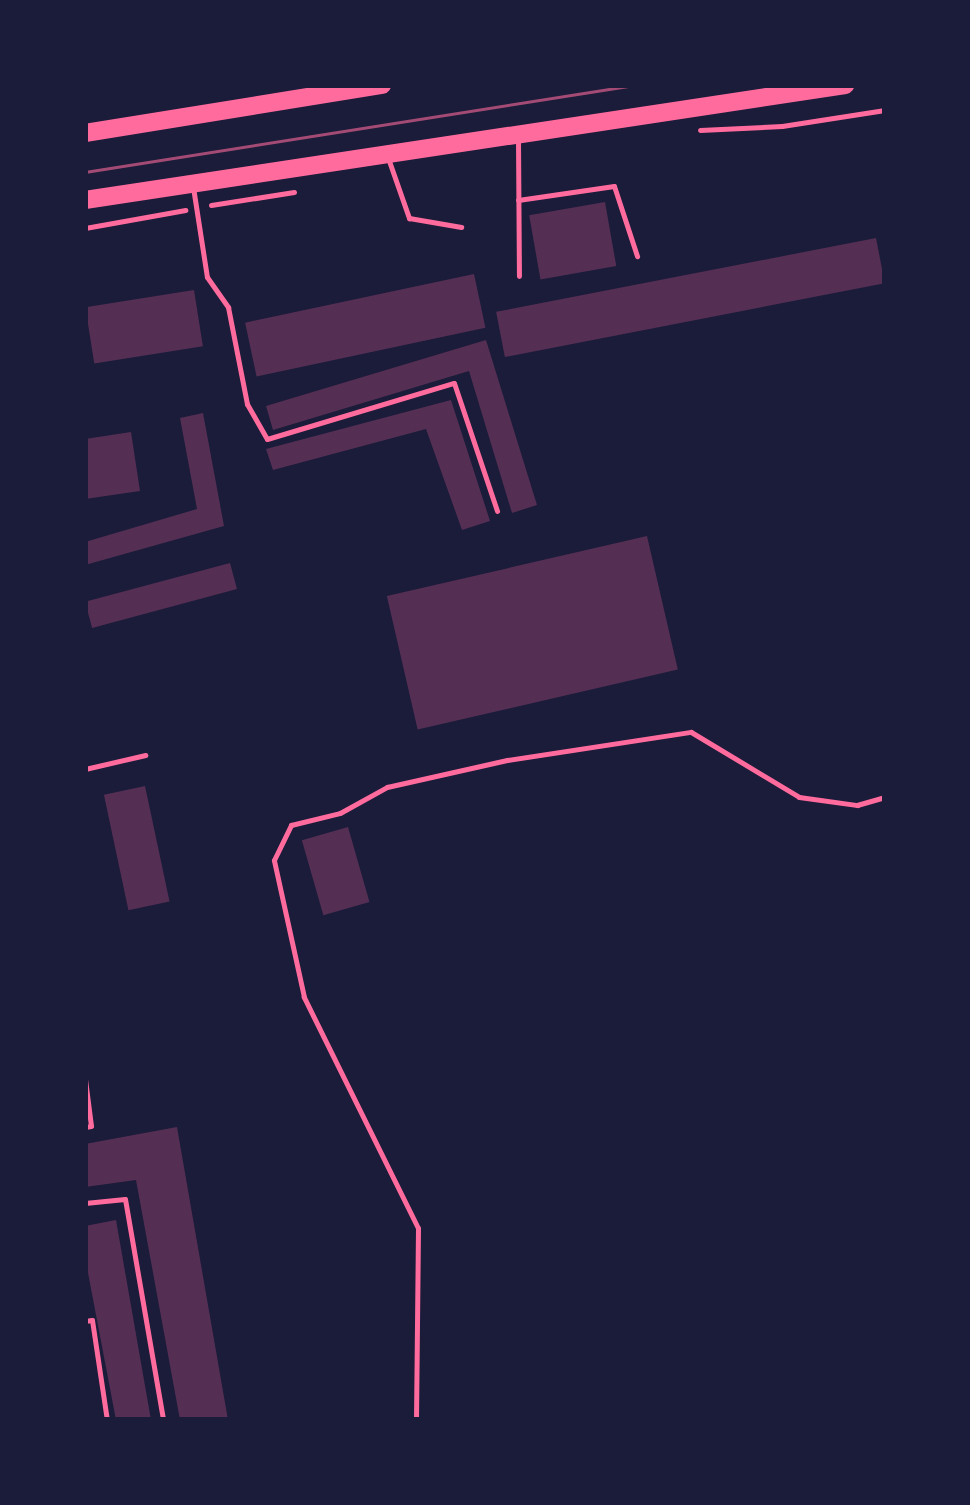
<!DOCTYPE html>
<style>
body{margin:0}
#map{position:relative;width:970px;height:1505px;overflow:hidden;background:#1b1b3a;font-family:"Roboto Condensed",sans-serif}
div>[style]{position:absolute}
.building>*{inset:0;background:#542f53;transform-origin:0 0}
.path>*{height:5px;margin:-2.5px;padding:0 2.5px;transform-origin:2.5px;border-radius:2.5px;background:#ff6b9d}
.service>*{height:5px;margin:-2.5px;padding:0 2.5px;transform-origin:2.5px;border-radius:2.5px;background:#ff6b9d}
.trunk>*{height:18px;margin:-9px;padding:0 9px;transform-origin:9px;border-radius:9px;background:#ff6b9d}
.tram>*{height:2.5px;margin:-1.25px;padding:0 1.25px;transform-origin:1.25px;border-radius:1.25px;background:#a44b75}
span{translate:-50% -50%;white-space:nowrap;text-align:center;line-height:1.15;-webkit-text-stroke:8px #1b1b3a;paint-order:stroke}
.frame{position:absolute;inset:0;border:88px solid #1b1b3a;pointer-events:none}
</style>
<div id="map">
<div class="building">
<div style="left:605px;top:202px;width:65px;height:77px;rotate:80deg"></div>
<div style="left:876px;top:238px;width:46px;height:387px;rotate:79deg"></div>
<div style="left:474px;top:274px;width:55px;height:234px;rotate:78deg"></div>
<div style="left:194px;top:290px;width:57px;height:110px;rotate:81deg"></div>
<div style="clip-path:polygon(486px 340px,537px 505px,512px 513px,469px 371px,273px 430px,266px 406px)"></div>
<div style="clip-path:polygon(451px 400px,490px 521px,462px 530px,426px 429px,273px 470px,266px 449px)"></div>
<div style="clip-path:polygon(203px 413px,224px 526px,85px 565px,85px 542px,197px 509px,180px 418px)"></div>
<div style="clip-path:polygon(131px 432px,140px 491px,85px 499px,85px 439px)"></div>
<div style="left:647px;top:536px;width:137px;height:267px;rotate:77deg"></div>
<div style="left:230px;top:563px;width:27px;height:150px;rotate:75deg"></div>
<div style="left:145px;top:786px;width:118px;height:42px;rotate:78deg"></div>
<div style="left:348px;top:827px;width:78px;height:48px;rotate:74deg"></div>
<div style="clip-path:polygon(177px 1127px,228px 1420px,180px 1420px,136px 1180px,85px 1187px,85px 1144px)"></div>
<div style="clip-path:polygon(116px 1220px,151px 1420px,116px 1420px,85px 1257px,85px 1226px)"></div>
</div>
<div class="path">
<div style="left:700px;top:130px;width:82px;rotate:-2.8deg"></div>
<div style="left:782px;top:126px;width:104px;rotate:-8.8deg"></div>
<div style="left:211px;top:205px;width:84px;rotate:-8.9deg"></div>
<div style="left:85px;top:228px;width:102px;rotate:-10.2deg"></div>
<div style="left:85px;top:1079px;width:47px;rotate:82.7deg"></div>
<div style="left:91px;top:1126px;width:6px;rotate:171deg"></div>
<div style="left:85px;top:1321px;width:7px;rotate:-8deg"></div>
<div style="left:92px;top:1320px;width:101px;rotate:81.5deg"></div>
</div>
<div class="service">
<div style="left:518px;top:140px;width:136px;rotate:89.6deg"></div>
<div style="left:388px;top:158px;width:64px;rotate:70.7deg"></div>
<div style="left:409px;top:218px;width:53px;rotate:9.8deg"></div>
<div style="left:193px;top:187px;width:91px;rotate:81.2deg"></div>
<div style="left:207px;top:277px;width:37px;rotate:55deg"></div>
<div style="left:228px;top:307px;width:99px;rotate:78.9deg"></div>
<div style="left:247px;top:404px;width:40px;rotate:60.3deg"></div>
<div style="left:267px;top:439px;width:195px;rotate:-16.7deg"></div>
<div style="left:454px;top:383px;width:135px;rotate:71.4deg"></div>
<div style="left:518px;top:200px;width:97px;rotate:-8.3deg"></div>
<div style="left:614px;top:186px;width:74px;rotate:71.8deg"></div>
<div style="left:85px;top:769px;width:62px;rotate:-13.1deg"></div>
<div style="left:85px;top:1203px;width:40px;rotate:-5.7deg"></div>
<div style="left:125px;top:1199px;width:224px;rotate:80.2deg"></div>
<div style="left:416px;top:1420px;width:192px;rotate:-89.4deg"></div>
<div style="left:418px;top:1228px;width:258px;rotate:-116.3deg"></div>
<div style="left:304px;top:997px;width:140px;rotate:-102.4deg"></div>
<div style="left:274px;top:860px;width:39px;rotate:-64deg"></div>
<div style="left:291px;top:825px;width:50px;rotate:-13.8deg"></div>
<div style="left:340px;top:813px;width:54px;rotate:-29deg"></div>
<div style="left:387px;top:787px;width:123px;rotate:-12.7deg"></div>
<div style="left:507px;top:760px;width:186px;rotate:-8.7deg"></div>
<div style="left:691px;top:732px;width:126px;rotate:31deg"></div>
<div style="left:799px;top:797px;width:59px;rotate:7.9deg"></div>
<div style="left:857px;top:805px;width:29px;rotate:-16deg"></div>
</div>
<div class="trunk">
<div style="left:85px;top:133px;width:301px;rotate:-9.2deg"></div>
<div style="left:85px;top:200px;width:769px;rotate:-8.6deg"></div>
</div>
<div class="tram">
<div style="left:85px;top:172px;width:556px;rotate:-9deg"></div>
</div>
<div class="frame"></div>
</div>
